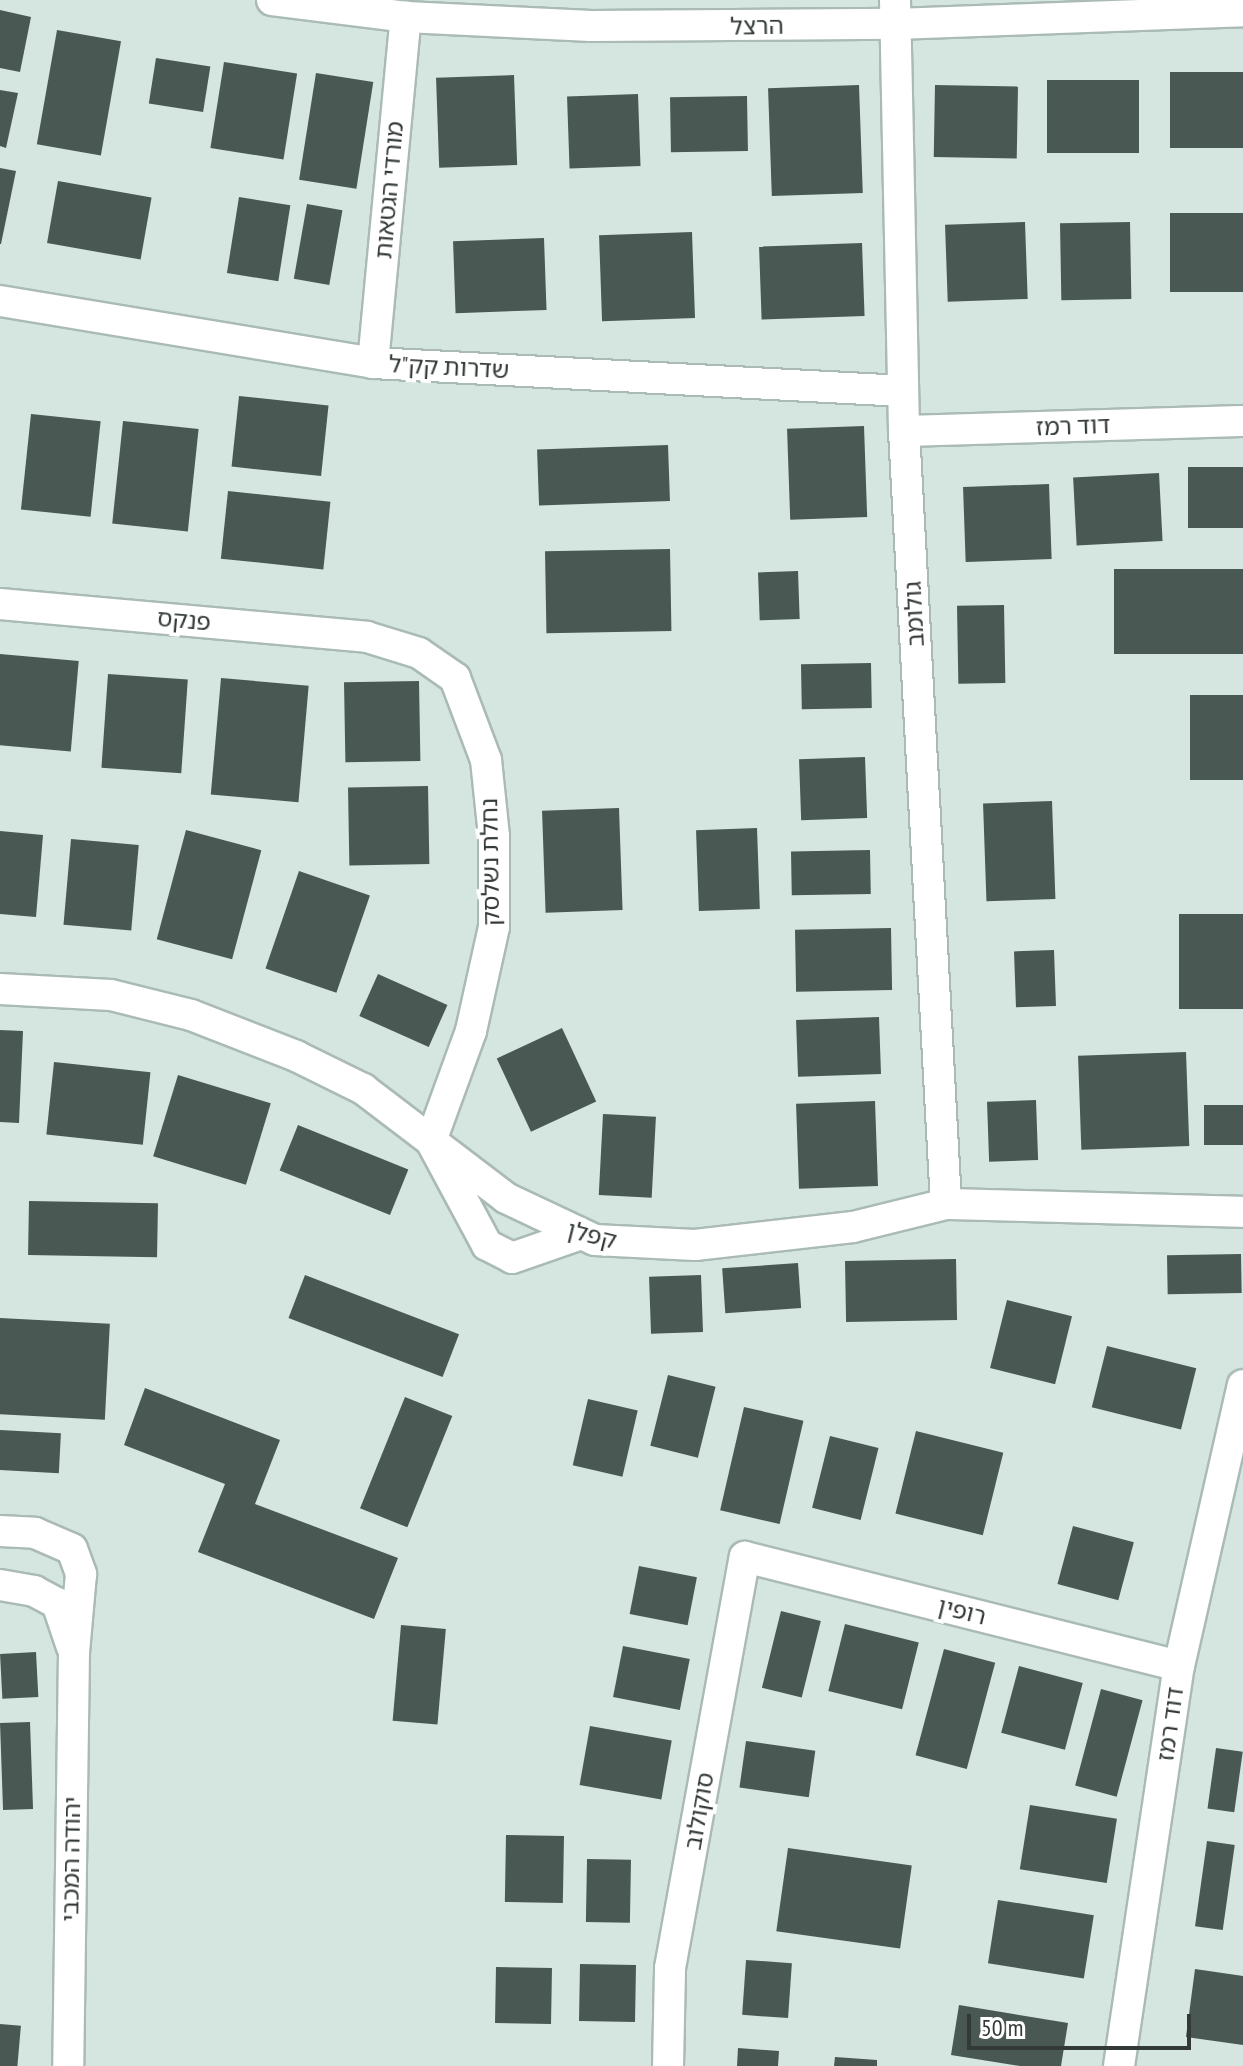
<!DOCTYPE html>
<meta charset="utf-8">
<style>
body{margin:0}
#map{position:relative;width:1243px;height:2066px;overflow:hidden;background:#d5e5e0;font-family:"PT Sans Narrow","Noto Sans Hebrew",sans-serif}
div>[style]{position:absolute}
.building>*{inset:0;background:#4a5853;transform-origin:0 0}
.roads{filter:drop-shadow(2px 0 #aabab5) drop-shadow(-2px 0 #aabab5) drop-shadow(0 2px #aabab5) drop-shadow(0 -2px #aabab5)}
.minor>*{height:30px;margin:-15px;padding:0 15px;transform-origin:15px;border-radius:15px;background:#fff}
span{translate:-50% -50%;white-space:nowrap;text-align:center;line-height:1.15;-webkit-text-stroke:8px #fff;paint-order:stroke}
.street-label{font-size:24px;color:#323937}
.scale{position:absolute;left:967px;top:2014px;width:224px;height:36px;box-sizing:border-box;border:4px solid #323937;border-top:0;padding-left:10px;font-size:24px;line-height:28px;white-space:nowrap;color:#323937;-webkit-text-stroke:6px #fff;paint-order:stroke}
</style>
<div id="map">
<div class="building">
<div style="clip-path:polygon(0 10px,31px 17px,20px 72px,0 68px)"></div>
<div style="left:57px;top:30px;width:65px;height:116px;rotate:10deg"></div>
<div style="left:156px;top:58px;width:55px;height:46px;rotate:9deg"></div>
<div style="left:224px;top:62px;width:74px;height:87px;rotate:9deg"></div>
<div style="left:1243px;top:72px;width:76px;height:73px;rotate:90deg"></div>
<div style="left:316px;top:73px;width:58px;height:108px;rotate:9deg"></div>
<div style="left:514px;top:75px;width:90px;height:78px;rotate:88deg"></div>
<div style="left:1047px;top:80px;width:92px;height:73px"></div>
<div style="left:859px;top:85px;width:108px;height:91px;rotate:88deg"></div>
<div style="left:935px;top:85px;width:83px;height:72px;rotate:1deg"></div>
<div style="clip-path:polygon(0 90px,18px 93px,6px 148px,0 146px)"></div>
<div style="left:638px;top:94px;width:72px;height:71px;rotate:88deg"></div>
<div style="left:747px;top:96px;width:55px;height:77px;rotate:89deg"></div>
<div style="clip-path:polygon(0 168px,16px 171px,1px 244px,0 244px)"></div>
<div style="left:58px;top:181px;width:95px;height:63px;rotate:10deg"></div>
<div style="left:239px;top:197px;width:52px;height:77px;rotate:9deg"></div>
<div style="left:307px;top:204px;width:36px;height:76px;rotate:10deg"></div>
<div style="left:1243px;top:213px;width:79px;height:73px;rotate:90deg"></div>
<div style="left:1025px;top:222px;width:77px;height:80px;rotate:88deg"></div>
<div style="left:1130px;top:222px;width:77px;height:70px;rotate:89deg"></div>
<div style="left:692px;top:232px;width:86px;height:93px;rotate:88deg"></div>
<div style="left:544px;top:238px;width:72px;height:91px;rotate:88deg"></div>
<div style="left:862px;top:243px;width:73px;height:103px;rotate:88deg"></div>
<div style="left:239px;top:396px;width:90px;height:71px;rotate:6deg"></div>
<div style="left:31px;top:414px;width:70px;height:96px;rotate:6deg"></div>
<div style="left:123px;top:421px;width:76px;height:103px;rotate:6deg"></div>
<div style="left:864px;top:426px;width:91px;height:77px;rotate:88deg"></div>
<div style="left:668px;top:445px;width:56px;height:131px;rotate:88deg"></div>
<div style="left:1243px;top:467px;width:61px;height:55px;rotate:90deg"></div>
<div style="left:1159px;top:473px;width:68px;height:86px;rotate:87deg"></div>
<div style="left:1049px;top:484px;width:75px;height:86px;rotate:88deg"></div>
<div style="left:228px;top:491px;width:103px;height:68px;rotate:6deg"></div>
<div style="left:670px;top:549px;width:82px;height:125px;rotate:89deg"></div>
<div style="left:1243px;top:569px;width:85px;height:129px;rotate:90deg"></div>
<div style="left:798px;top:571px;width:48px;height:40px;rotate:88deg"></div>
<div style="left:1004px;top:605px;width:78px;height:47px;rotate:89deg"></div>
<div style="left:0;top:654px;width:79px;height:91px;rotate:5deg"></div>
<div style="left:871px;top:663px;width:45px;height:70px;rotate:89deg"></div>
<div style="left:108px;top:674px;width:80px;height:94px;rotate:4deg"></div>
<div style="left:221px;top:678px;width:88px;height:117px;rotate:5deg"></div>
<div style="left:419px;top:681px;width:80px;height:75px;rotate:89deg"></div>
<div style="left:1243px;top:695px;width:85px;height:53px;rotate:90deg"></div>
<div style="left:865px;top:757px;width:61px;height:66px;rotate:88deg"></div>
<div style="left:428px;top:786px;width:78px;height:80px;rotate:89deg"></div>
<div style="left:1052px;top:801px;width:98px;height:69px;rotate:88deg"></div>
<div style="left:619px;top:808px;width:102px;height:77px;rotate:88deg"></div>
<div style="left:757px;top:828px;width:81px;height:61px;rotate:88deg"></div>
<div style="left:186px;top:830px;width:78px;height:113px;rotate:15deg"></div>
<div style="clip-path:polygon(0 831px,43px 835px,36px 917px,0 914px)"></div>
<div style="left:71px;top:839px;width:68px;height:86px;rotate:5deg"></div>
<div style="left:870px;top:850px;width:44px;height:79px;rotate:89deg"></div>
<div style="left:299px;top:871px;width:75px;height:103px;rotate:19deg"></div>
<div style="left:1243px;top:914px;width:95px;height:64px;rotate:90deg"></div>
<div style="left:891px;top:928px;width:62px;height:96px;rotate:89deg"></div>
<div style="left:1054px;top:950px;width:56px;height:40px;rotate:88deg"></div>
<div style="left:378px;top:974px;width:76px;height:46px;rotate:24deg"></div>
<div style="left:879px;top:1017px;width:57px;height:83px;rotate:88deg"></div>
<div style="left:562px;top:1028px;width:81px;height:72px;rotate:65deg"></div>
<div style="clip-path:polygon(0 1030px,23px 1031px,19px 1123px,0 1122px)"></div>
<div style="left:1186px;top:1052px;width:94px;height:108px;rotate:88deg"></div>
<div style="left:54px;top:1062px;width:97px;height:73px;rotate:6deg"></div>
<div style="left:178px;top:1075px;width:97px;height:85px;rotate:17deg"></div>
<div style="left:1036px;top:1100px;width:60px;height:49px;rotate:88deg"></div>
<div style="left:875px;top:1101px;width:85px;height:79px;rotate:88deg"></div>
<div style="left:1243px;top:1105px;width:40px;height:39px;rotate:90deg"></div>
<div style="left:603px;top:1114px;width:53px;height:81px;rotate:3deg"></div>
<div style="left:298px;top:1125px;width:119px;height:49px;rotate:22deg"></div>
<div style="left:29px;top:1201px;width:129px;height:54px;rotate:1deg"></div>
<div style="left:1241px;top:1254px;width:39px;height:74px;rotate:89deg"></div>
<div style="left:956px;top:1259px;width:61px;height:111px;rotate:89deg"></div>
<div style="left:798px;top:1263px;width:45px;height:76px;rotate:86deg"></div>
<div style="left:305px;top:1275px;width:165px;height:46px;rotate:21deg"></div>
<div style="left:701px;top:1275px;width:57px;height:52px;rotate:88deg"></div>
<div style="left:1007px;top:1300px;width:67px;height:70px;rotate:14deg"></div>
<div style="left:0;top:1318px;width:110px;height:96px;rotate:3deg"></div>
<div style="left:1107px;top:1346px;width:92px;height:63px;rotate:14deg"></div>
<div style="left:668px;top:1375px;width:49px;height:73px;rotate:14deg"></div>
<div style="clip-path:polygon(145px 1388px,280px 1440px,255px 1504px,398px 1558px,374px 1619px,198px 1552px,225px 1484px,124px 1445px)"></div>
<div style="left:405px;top:1397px;width:51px;height:120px;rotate:22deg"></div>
<div style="left:588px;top:1399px;width:51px;height:68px;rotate:13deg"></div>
<div style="left:744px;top:1407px;width:61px;height:106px;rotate:13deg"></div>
<div style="left:0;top:1430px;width:61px;height:40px;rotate:3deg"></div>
<div style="left:916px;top:1431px;width:90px;height:85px;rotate:14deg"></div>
<div style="left:830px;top:1436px;width:50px;height:74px;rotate:14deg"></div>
<div style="left:1073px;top:1526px;width:63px;height:60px;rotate:15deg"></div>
<div style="left:639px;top:1566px;width:59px;height:49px;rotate:11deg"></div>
<div style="left:781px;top:1611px;width:41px;height:79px;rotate:14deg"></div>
<div style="left:845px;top:1624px;width:76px;height:69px;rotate:14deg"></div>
<div style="left:401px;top:1625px;width:45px;height:96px;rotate:5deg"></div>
<div style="left:623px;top:1646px;width:68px;height:52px;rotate:11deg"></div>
<div style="left:944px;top:1649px;width:53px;height:110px;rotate:15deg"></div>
<div style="left:36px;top:1652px;width:45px;height:36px;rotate:87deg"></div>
<div style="left:1019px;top:1666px;width:66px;height:69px;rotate:15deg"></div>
<div style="left:1101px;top:1689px;width:43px;height:100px;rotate:15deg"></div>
<div style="left:30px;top:1722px;width:87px;height:30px;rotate:88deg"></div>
<div style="left:590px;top:1726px;width:83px;height:60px;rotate:10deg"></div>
<div style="left:746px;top:1741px;width:70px;height:47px;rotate:8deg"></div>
<div style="left:1216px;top:1748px;width:27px;height:61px;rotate:8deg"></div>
<div style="left:1030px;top:1805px;width:88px;height:65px;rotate:9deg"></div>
<div style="left:506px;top:1835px;width:58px;height:67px;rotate:1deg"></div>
<div style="left:1207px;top:1841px;width:28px;height:86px;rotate:8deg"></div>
<div style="left:788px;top:1848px;width:125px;height:84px;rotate:8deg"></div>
<div style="left:587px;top:1859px;width:44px;height:63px;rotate:1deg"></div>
<div style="left:998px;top:1900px;width:97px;height:64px;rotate:9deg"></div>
<div style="left:746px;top:1960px;width:46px;height:55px;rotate:4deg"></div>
<div style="left:580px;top:1964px;width:56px;height:57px;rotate:1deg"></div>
<div style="left:496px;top:1967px;width:56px;height:56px;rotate:1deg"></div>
<div style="clip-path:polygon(1195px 1969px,1243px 1976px,1243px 2045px,1186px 2037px)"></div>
<div style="clip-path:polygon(959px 2005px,1068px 2023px,1061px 2066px,1020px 2066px,951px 2055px)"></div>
<div style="left:0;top:2024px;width:21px;height:42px;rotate:5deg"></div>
<div style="clip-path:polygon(738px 2048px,779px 2051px,778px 2066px,737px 2066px)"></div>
<div style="clip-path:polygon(835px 2057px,877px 2060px,877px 2066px,834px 2066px)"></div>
</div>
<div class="roads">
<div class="minor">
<div style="left:272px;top:0;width:135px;rotate:7.2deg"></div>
<div style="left:406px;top:17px;width:185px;rotate:2.8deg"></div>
<div style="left:591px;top:26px;width:305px;rotate:-0.4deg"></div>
<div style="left:896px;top:24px;width:347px;rotate:-2.1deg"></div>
<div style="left:895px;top:0;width:431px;rotate:88.8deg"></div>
<div style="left:904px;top:431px;width:774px;rotate:86.89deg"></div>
<div style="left:0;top:301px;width:378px;rotate:9.4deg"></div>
<div style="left:373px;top:363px;width:531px;rotate:3.02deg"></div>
<div style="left:373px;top:363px;width:348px;rotate:-84.6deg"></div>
<div style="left:904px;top:431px;width:339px;rotate:-1.7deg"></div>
<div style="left:0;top:604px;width:368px;rotate:5.1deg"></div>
<div style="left:367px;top:637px;width:54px;rotate:17.1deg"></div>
<div style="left:419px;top:653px;width:44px;rotate:34.8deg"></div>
<div style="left:455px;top:678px;width:88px;rotate:69.3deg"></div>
<div style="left:486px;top:760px;width:76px;rotate:84deg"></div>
<div style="left:494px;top:836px;width:91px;rotate:90deg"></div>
<div style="left:494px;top:927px;width:107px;rotate:102.5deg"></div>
<div style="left:471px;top:1031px;width:117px;rotate:110deg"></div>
<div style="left:431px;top:1141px;width:118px;rotate:61.7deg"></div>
<div style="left:487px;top:1245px;width:28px;rotate:27deg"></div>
<div style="left:512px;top:1258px;width:70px;rotate:-19.2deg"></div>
<div style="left:0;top:989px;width:111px;rotate:3.1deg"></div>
<div style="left:111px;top:995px;width:82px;rotate:14deg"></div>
<div style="left:191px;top:1015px;width:113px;rotate:21.3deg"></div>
<div style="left:296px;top:1056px;width:75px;rotate:26.2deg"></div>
<div style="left:363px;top:1089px;width:180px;rotate:37.3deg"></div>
<div style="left:506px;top:1198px;width:98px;rotate:25.3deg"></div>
<div style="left:595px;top:1240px;width:100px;rotate:2.9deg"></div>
<div style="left:695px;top:1245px;width:159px;rotate:-6.5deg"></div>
<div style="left:853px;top:1227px;width:96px;rotate:-13.9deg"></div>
<div style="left:946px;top:1204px;width:297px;rotate:1.5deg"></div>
<div style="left:0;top:1531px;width:35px;rotate:3deg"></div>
<div style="left:35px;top:1533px;width:40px;rotate:23.4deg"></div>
<div style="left:72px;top:1549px;width:27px;rotate:70deg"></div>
<div style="left:81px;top:1574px;width:78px;rotate:95.1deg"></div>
<div style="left:74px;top:1652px;width:414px;rotate:90.8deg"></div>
<div style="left:0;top:1585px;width:35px;rotate:10deg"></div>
<div style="left:34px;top:1591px;width:26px;rotate:28deg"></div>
<div style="left:57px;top:1603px;width:46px;rotate:71.2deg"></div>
<div style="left:668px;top:2066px;width:98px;rotate:-88.8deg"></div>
<div style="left:670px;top:1968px;width:418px;rotate:-79.7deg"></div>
<div style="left:745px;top:1557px;width:447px;rotate:14.1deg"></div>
<div style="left:1119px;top:2066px;width:404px;rotate:-81.5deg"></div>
<div style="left:1179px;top:1666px;width:288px;rotate:-77.2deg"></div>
</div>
</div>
<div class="street-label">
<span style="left:757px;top:26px;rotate:-1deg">הרצל</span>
<span style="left:389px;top:190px;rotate:-85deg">מורדי הגטאות</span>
<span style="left:449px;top:367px;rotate:3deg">שדרות קק"ל</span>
<span style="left:1073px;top:426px;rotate:-2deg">דוד רמז</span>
<span style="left:914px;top:614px;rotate:-93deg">גולומב</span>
<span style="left:184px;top:620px;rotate:5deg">פנקס</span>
<span style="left:490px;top:862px;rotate:-91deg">נחלת נשלסק</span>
<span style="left:592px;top:1235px;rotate:14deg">קפלן</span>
<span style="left:962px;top:1611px;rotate:14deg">רופין</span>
<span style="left:1170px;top:1724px;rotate:-82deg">דוד רמז</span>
<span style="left:699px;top:1811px;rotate:-80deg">סוקולוב</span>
<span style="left:71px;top:1859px;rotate:-89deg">יהודה המכבי</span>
</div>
<div class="scale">50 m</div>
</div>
